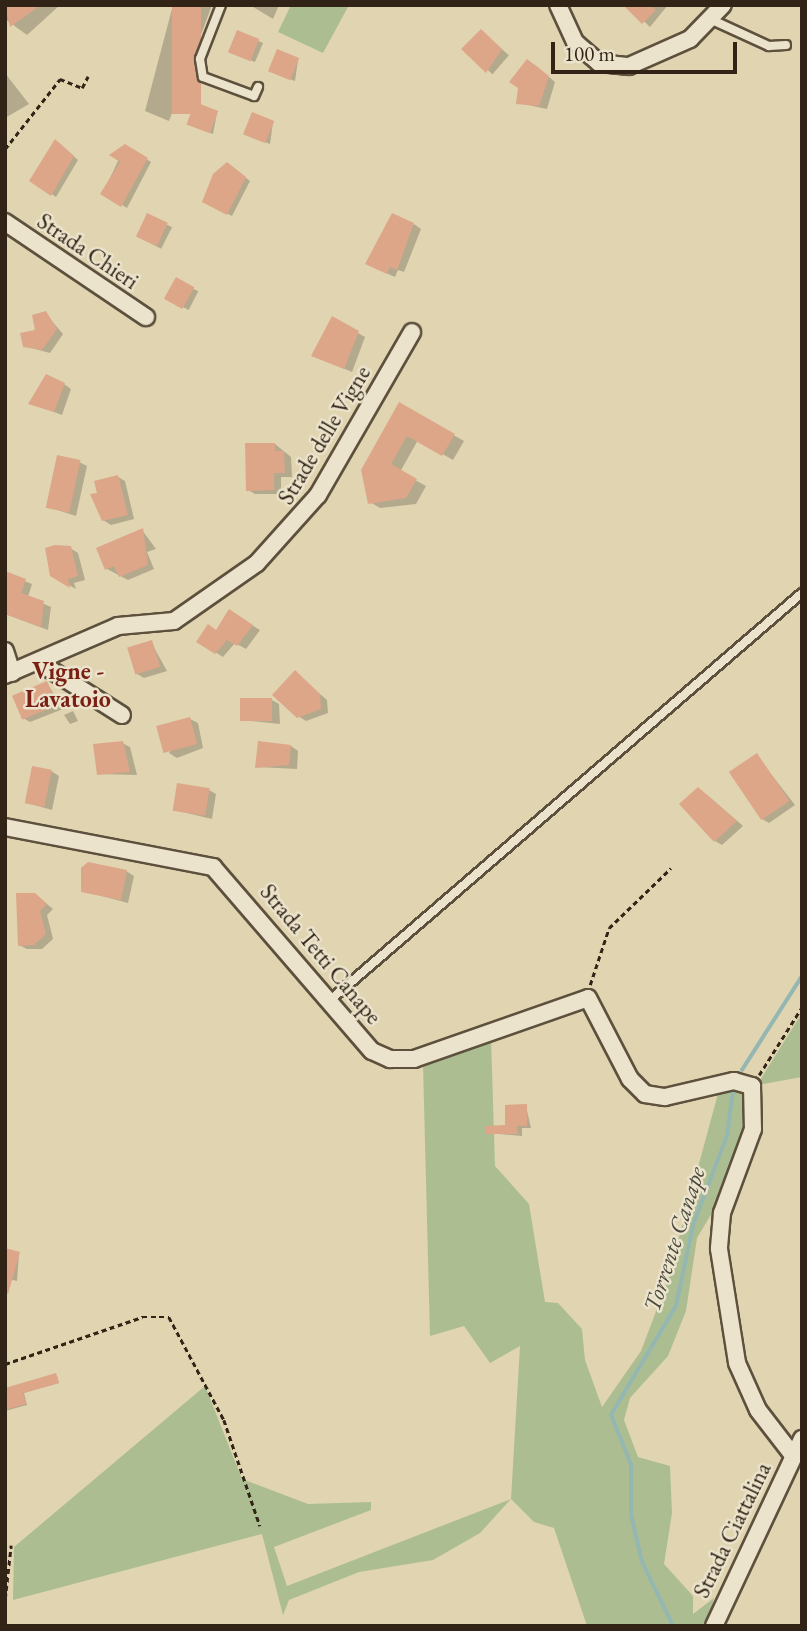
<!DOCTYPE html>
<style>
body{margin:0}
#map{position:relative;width:807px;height:1631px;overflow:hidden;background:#e0d4b1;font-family:"EB Garamond",serif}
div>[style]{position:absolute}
.green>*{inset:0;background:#acbe91}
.shadow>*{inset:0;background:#0003;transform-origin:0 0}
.stream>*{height:3.5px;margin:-1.75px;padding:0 1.75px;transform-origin:1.75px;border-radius:1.75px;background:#95b7b2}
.building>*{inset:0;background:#dda689;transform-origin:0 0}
.path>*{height:2.5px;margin-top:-1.25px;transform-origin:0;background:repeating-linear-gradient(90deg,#312416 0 5px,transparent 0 8.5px)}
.roads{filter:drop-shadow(2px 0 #5d503d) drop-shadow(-2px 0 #5d503d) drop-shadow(0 2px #5d503d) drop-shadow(0 -2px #5d503d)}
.service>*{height:8px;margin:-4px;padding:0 4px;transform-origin:4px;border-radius:4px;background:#ebe3cc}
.minor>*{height:16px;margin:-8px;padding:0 8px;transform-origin:8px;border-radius:8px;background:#ebe3cc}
span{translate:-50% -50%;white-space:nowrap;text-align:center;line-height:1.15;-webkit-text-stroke:5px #ebe3cc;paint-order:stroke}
.street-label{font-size:23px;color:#312416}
.neighbourhood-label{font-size:24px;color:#7a1f14;font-weight:700}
.water-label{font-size:24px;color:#4a493d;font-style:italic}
.frame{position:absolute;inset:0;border:7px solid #312416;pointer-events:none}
.scale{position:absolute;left:551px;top:42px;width:186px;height:32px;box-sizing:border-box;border:4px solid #312416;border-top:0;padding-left:9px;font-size:21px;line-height:24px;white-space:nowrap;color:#312416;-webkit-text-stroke:5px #ebe3cc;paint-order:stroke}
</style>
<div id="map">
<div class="green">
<div style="clip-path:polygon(291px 5px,349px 5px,323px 53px,278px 32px)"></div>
<div style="clip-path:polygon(802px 1013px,802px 1077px,758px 1085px,762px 1077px)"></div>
<div style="clip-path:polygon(491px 1038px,495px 1166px,529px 1204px,545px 1302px,558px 1303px,582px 1329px,585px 1360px,602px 1407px,641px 1351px,666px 1285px,719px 1090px,746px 1091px,748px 1119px,729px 1184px,697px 1238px,686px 1311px,668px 1356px,630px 1398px,624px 1420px,638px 1457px,670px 1466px,672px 1513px,664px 1564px,693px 1596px,693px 1614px,714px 1598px,708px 1626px,587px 1626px,554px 1528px,534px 1522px,511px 1499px,480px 1533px,433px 1560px,359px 1572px,289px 1600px,283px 1615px,262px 1534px,13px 1600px,14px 1547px,205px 1386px,242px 1479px,308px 1504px,371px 1502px,371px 1510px,274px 1547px,287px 1586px,511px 1499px,520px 1346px,490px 1363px,464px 1326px,430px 1336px,423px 1065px)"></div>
</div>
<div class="shadow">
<div style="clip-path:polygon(5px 5px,60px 5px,27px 35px,5px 19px)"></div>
<div style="clip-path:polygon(173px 5px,212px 5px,169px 121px,145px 111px)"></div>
<div style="clip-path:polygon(250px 5px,279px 5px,273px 19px)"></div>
<div style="clip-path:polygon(627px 5px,668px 5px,650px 27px)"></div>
<div style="left:481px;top:31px;width:37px;height:25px;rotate:41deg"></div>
<div style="clip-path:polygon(238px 32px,263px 43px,255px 62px,235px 54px)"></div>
<div style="clip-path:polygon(298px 60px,295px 81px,274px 73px)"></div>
<div style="clip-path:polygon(535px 65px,555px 82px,547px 109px,518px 103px,519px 88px)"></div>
<div style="clip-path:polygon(5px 73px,29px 104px,5px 118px)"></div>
<div style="clip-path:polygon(217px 113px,213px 134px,193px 126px)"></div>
<div style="clip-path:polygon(273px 122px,270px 144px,249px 136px)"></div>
<div style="clip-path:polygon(59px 143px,78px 160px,56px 197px,32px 180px)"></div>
<div style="clip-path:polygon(125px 146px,151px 162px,127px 208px,103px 193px)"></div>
<div style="clip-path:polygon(232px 167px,250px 181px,232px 216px,205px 202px)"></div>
<div style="left:148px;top:215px;width:27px;height:24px;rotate:27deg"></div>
<div style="clip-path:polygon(414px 224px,421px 229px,404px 272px,398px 270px,395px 277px,375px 268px)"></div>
<div style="left:176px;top:280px;width:25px;height:21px;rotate:27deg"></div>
<div style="clip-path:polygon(45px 313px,63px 334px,50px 353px,24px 346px)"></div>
<div style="clip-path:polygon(333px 319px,365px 337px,352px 372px,321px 359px)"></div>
<div style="clip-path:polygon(64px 384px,71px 389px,62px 415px,30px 403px)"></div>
<div style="clip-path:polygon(400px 405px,464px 441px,453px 460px,418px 440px,400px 472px,426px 486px,416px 504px,380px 508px,370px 502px)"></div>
<div style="clip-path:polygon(275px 444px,291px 457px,292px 477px,281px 477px,281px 494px,255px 494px,248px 490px)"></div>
<div style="clip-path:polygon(79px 462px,87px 466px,76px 516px,48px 507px)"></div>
<div style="clip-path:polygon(118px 477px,125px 481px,134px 519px,111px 525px,103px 520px,99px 494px)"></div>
<div style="clip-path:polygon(142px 530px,156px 549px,147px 552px,154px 569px,128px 580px,107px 569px)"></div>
<div style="clip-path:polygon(70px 548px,78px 553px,85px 580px,74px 583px,76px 589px,51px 575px)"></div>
<div style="clip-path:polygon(5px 573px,32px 584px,28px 597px,51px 607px,48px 630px,5px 614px)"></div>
<div style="clip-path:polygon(230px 612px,260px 630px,246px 649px,235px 643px,223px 657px,199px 642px,217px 632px)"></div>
<div style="clip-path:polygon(151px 642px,167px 671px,144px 678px,137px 674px)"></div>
<div style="clip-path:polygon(295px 673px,327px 700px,328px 713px,306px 721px,298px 716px)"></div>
<div style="clip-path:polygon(47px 683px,63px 709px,30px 722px,23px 718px)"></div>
<div style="clip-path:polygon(272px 700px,279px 704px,280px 724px,242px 720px)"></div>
<div style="clip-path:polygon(73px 711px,78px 721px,70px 724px,64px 715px)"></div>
<div style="clip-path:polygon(190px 719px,198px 723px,203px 748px,177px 758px,169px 753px)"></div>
<div style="clip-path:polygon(122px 743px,130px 747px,137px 775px,98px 774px)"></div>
<div style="clip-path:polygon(291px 746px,298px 751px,297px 769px,257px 767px)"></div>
<div style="clip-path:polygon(757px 756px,795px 805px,769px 823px,762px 819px)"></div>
<div style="clip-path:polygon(51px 771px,59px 776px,52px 810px,27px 803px)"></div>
<div style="clip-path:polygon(209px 790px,216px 794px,212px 819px,174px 810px)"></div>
<div style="clip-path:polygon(706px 794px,743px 826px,722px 845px,715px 841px)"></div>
<div style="clip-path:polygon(126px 871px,134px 876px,128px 903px,83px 891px)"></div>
<div style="clip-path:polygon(35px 894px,53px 909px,47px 915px,53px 939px,42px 949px,27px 949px,19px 945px)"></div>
<div style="clip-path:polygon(526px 1106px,531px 1128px,522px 1128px,522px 1136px,487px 1133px,507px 1127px)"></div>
<div style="clip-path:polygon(19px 1254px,17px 1281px,5px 1278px)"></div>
<div style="clip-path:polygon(57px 1376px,59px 1383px,24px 1393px,27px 1405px,5px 1411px,5px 1390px)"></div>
</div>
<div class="stream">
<div style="left:742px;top:1070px;width:112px;rotate:-57.4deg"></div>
<div style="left:673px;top:1626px;width:71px;rotate:-115.8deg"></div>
<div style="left:642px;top:1562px;width:48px;rotate:-103.2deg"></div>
<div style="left:631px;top:1515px;width:50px;rotate:-90deg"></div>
<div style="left:631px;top:1465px;width:54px;rotate:-111.8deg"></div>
<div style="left:611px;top:1415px;width:127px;rotate:-59.2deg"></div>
<div style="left:676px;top:1306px;width:83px;rotate:-78.1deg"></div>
<div style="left:693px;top:1225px;width:95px;rotate:-69.1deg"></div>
<div style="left:727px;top:1136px;width:45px;rotate:-82.4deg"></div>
</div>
<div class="building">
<div style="clip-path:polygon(5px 5px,41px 5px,10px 27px)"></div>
<div style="left:172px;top:5px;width:29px;height:109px"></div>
<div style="clip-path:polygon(623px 5px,651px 5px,656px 10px,642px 24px)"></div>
<div style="clip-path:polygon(481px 29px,502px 49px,486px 73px,461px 49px)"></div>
<div style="left:237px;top:30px;width:24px;height:24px;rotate:22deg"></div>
<div style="left:277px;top:49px;width:24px;height:24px;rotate:22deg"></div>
<div style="clip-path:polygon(527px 59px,549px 76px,539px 106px,516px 104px,518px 88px,509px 82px)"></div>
<div style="left:195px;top:102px;width:25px;height:24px;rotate:21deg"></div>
<div style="left:252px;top:112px;width:24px;height:24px;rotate:22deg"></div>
<div style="clip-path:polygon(55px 139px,74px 156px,51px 196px,29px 181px)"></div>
<div style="clip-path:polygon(125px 144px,148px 158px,121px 207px,100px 194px,120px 162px,109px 155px)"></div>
<div style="clip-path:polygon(227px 162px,246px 177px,227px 215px,202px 202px,213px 174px)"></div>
<div style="left:147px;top:213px;width:23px;height:26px;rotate:25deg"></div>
<div style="clip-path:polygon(392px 213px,414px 223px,397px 270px,390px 267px,387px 274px,365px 264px)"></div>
<div style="left:176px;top:277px;width:21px;height:25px;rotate:29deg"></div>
<div style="clip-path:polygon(46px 311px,57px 329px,42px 350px,23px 347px,20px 333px,35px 330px,32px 315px)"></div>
<div style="clip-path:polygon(332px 316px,359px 331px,344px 369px,311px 356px)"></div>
<div style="clip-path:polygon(46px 374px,65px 383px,54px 412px,28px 404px)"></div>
<div style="clip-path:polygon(399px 402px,455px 434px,442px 456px,407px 436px,391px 464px,417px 479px,406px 498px,368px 504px,361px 470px)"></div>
<div style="clip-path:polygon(245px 443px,275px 443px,275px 451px,284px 451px,285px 473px,274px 473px,274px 490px,246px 491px)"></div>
<div style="left:57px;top:455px;width:24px;height:54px;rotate:12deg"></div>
<div style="clip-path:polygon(118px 475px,128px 515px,102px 521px,90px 494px,97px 493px,94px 481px)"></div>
<div style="clip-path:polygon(143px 528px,148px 565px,119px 577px,114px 566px,105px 570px,96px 548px)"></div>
<div style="clip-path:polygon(55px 545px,71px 546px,78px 576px,68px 579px,70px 588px,50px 576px,45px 548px)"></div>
<div style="clip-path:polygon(5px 571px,26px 579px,21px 593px,44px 601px,41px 627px,5px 614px)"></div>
<div style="clip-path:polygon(229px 609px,253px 625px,237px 646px,227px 640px,215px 654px,196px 642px,208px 624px,216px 630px)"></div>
<div style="left:152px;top:640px;width:28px;height:26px;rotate:73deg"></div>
<div style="clip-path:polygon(295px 670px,320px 694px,321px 709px,297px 718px,272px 695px)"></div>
<div style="left:47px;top:681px;width:26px;height:38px;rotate:67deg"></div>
<div style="left:240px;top:698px;width:32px;height:23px"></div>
<div style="left:190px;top:717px;width:28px;height:35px;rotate:75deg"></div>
<div style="clip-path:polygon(123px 741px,130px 772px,97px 775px,93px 744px)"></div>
<div style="clip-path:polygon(258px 741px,291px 745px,289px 765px,255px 768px)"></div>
<div style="left:757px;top:753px;width:58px;height:34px;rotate:56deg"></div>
<div style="left:32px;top:766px;width:20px;height:38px;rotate:11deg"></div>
<div style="left:177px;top:783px;width:33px;height:28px;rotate:9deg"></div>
<div style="clip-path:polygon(698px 787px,737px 821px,714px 842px,679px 804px)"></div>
<div style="clip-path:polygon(88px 862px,127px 870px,121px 900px,81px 892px,81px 868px)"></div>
<div style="clip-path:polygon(16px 893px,35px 893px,47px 904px,40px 911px,46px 934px,34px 945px,18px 946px)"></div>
<div style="clip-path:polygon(527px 1104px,527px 1126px,517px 1126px,518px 1134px,485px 1134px,485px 1126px,505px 1125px,505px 1105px)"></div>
<div style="clip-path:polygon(5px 1248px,20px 1252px,8px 1294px,5px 1293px)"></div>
<div style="clip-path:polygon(56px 1373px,59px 1383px,23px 1393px,26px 1404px,5px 1410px,5px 1388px)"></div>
</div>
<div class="path">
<div style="left:5px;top:149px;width:89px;rotate:-51.8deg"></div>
<div style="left:60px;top:79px;width:24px;rotate:22deg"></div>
<div style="left:82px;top:88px;width:13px;rotate:-63deg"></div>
<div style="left:590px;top:985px;width:60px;rotate:-71.6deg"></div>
<div style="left:609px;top:928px;width:86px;rotate:-44.1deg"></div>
<div style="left:759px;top:1075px;width:80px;rotate:-57.7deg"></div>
<div style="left:5px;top:1364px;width:145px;rotate:-18.9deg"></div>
<div style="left:142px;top:1317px;width:27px"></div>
<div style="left:169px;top:1317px;width:117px;rotate:61.9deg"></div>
<div style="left:224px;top:1420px;width:112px;rotate:71.2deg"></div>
<div style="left:5px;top:1599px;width:54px;rotate:-83.7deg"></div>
<div style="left:5px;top:1619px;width:7px;rotate:82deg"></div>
</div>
<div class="roads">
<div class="service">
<div style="left:221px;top:5px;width:58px;rotate:111.3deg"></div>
<div style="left:200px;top:59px;width:18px;rotate:81deg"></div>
<div style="left:203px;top:77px;width:54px;rotate:20.4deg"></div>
<div style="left:254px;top:96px;width:10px;rotate:-66deg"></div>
<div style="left:710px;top:19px;width:65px;rotate:24.6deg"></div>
<div style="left:769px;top:46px;width:17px;rotate:-3deg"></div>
<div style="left:328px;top:1002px;width:626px;rotate:-40.79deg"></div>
</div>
<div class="minor">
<div style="left:558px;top:5px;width:41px;rotate:65.3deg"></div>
<div style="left:575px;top:42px;width:32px;rotate:41deg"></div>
<div style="left:599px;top:63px;width:30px;rotate:6deg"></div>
<div style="left:629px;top:66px;width:67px;rotate:-23.9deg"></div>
<div style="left:690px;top:39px;width:47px;rotate:-45.9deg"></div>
<div style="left:5px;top:222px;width:170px;rotate:34deg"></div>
<div style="left:5px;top:651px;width:23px;rotate:72deg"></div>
<div style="left:40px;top:663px;width:97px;rotate:32.4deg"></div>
<div style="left:5px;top:675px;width:123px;rotate:-23.4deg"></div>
<div style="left:118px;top:626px;width:56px;rotate:-5.1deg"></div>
<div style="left:174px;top:621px;width:101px;rotate:-34.9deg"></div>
<div style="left:257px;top:563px;width:91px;rotate:-48.1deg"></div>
<div style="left:318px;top:495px;width:188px;rotate:-60deg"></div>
<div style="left:5px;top:827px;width:212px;rotate:10.9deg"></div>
<div style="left:213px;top:867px;width:243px;rotate:49.2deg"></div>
<div style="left:372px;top:1051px;width:20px;rotate:24deg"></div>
<div style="left:390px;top:1059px;width:24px"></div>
<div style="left:414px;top:1059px;width:184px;rotate:-19.3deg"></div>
<div style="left:588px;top:998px;width:91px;rotate:62.6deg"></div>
<div style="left:630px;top:1079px;width:21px;rotate:45deg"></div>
<div style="left:645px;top:1094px;width:20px;rotate:9deg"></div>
<div style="left:665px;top:1097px;width:71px;rotate:-13.1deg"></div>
<div style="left:734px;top:1081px;width:19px;rotate:16deg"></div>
<div style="left:752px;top:1086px;width:43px;rotate:88.7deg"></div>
<div style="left:753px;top:1129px;width:90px;rotate:110.3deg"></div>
<div style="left:722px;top:1213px;width:36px;rotate:95deg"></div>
<div style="left:719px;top:1249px;width:115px;rotate:81deg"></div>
<div style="left:737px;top:1363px;width:51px;rotate:65.9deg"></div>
<div style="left:758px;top:1410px;width:56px;rotate:52.3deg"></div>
<div style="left:714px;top:1626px;width:207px;rotate:-64.8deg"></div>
</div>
</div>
<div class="street-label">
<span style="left:88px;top:251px;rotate:34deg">Strada Chieri</span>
<span style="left:324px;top:435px;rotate:-59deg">Strade delle Vigne</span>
<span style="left:321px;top:954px;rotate:50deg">Strada Tetti Canape</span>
<span style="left:732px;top:1530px;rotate:-64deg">Strada Ciattalina</span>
</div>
<div class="neighbourhood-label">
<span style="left:68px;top:685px">Vigne -<br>Lavatoio</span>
</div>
<div class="water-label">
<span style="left:674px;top:1239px;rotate:-72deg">Torrente Canape</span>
</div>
<div class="frame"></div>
<div class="scale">100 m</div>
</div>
